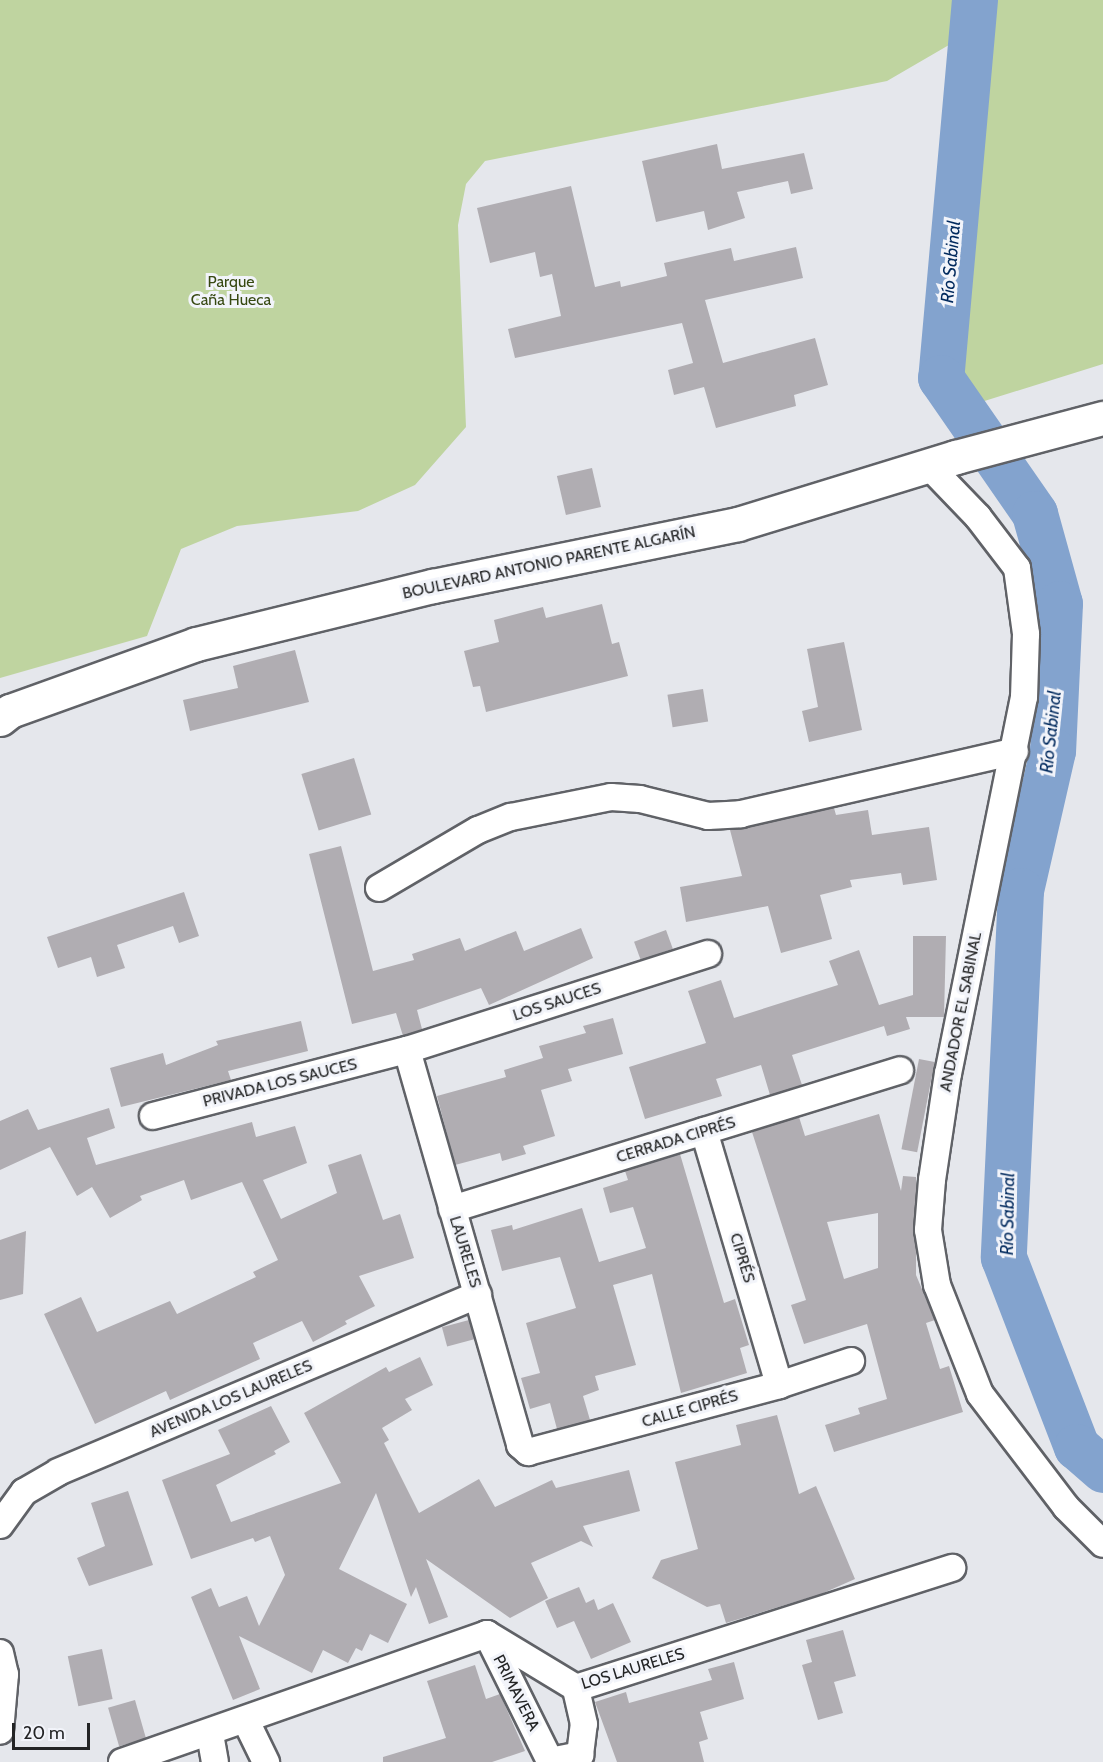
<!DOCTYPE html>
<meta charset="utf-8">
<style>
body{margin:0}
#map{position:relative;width:1103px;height:1762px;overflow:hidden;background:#e5e7ec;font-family:Cabin,sans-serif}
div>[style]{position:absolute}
.green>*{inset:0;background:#bfd4a0}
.river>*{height:46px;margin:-23px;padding:0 23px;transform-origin:23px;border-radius:23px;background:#83a3ce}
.building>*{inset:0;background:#b0adb2;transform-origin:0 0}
.roads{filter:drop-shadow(2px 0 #606267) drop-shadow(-2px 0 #606267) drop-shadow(0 2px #606267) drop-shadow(0 -2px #606267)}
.street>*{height:26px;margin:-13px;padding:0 13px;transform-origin:13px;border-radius:13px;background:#fff}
.secondary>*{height:33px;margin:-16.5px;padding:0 16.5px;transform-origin:16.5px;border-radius:16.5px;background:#fff}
span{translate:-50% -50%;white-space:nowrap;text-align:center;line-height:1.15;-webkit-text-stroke:6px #f2f4fa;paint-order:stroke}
.park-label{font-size:16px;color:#374912}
.street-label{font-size:16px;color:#232425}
.water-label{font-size:18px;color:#00295d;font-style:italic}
.scale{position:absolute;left:12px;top:1723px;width:78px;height:27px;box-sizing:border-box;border:3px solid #232425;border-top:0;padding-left:8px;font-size:18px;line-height:21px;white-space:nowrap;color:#232425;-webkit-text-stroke:4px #f2f4fa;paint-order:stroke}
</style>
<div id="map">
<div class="green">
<div style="clip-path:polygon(0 0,1103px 0,1103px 364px,962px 408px,941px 378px,973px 31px,887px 81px,485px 161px,466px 184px,458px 225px,466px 427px,415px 485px,358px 511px,237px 526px,181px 549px,147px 636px,0 678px)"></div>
</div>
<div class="river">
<div style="left:975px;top:0;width:380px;rotate:95.1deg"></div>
<div style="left:941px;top:378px;width:165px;rotate:55.3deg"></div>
<div style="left:1035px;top:514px;width:93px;rotate:74.5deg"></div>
<div style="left:1060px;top:604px;width:147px;rotate:92.7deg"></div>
<div style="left:1053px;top:751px;width:144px;rotate:102.9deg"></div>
<div style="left:1021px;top:891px;width:367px;rotate:92.7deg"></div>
<div style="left:1004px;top:1258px;width:203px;rotate:68.9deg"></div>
<div style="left:1077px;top:1447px;width:35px;rotate:41deg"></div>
</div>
<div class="building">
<div style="clip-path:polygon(717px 144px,722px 169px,804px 153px,813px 189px,791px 194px,788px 181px,737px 192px,745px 218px,708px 230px,704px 211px,656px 222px,642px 161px)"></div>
<div style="clip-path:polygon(571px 186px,595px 287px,620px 281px,621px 287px,667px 276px,664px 263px,731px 248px,734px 261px,796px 247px,803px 278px,705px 300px,723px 363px,815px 338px,828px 385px,794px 395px,796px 406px,716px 428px,704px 387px,674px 395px,668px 370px,693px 363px,682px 323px,515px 358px,508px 329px,561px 316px,552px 274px,540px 277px,535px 252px,490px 263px,477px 208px)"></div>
<div style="left:592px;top:468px;width:40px;height:36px;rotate:77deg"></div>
<div style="clip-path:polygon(602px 604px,612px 644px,619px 642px,628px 676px,486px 712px,480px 686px,473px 687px,464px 651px,499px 642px,494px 620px,543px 607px,546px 618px)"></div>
<div style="clip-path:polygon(844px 642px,862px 730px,809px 742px,802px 711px,818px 707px,807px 649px)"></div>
<div style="clip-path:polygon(295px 650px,309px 702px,190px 731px,183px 700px,238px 688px,233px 666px)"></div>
<div style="left:703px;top:689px;width:33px;height:36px;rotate:81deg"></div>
<div style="left:354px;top:758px;width:59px;height:55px;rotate:73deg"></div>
<div style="clip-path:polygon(834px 808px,836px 815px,868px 810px,872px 835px,929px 827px,937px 880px,903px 885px,901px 873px,850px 880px,852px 887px,820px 895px,832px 939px,781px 953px,768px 906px,686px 922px,680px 887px,742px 876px,730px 830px)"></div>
<div style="clip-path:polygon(341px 846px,373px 971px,414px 960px,412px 954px,460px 938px,465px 951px,516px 931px,524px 951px,581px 928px,593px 958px,489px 1005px,481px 988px,417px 1010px,422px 1029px,403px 1036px,396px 1013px,352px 1024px,309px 854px)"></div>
<div style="clip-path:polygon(184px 892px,199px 936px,179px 943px,173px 926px,117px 945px,125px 968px,97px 977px,91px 957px,58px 968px,47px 937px)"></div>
<div style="left:666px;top:930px;width:20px;height:34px;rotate:70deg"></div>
<div style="clip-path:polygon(913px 936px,946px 936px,944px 1017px,906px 1017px,910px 1029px,887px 1036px,884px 1026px,792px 1055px,802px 1085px,770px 1095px,761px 1065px,716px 1079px,722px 1096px,645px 1119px,629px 1067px,706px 1043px,688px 991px,721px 980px,734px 1018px,838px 985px,829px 961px,859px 950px,879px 1005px,913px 995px)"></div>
<div style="clip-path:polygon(613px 1018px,623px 1054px,568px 1069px,572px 1081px,541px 1090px,555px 1136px,523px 1146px,526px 1154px,502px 1161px,500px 1153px,455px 1165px,437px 1096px,506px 1077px,504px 1070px,543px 1058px,539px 1046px,586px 1033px,583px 1026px)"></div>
<div style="clip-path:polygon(301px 1021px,308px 1051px,228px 1071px,231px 1080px,121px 1107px,110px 1068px,163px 1053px,166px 1065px,218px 1045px,216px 1041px)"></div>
<div style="left:919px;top:1059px;width:16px;height:92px;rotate:11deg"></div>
<div style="clip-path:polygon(109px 1108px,115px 1128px,87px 1138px,96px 1165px,252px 1122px,256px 1137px,295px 1126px,307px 1163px,263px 1180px,281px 1219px,337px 1193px,328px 1165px,361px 1154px,383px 1220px,400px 1214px,414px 1258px,359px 1276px,375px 1306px,345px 1321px,347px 1324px,313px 1342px,302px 1321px,253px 1343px,260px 1359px,170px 1400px,166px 1391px,95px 1424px,44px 1314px,81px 1297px,97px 1332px,170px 1301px,177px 1314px,256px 1277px,253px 1272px,278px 1260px,242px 1182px,191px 1200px,184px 1180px,140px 1196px,142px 1200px,110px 1218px,92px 1187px,77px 1196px,50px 1147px,0 1170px,0 1121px,28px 1109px,38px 1130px)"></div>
<div style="clip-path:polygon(evenodd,879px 1114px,901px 1191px,903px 1176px,916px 1177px,916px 1275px,935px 1320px,926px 1323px,940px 1369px,949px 1366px,963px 1412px,834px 1452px,825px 1425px,860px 1414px,858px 1408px,887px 1399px,878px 1365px,867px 1324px,804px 1344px,791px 1305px,806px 1300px,752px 1132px,799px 1117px,805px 1136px,879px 1114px,878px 1213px,878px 1268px,844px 1279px,827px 1222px,878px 1213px)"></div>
<div style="clip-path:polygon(680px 1154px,724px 1303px,735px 1299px,749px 1345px,740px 1348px,747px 1373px,681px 1393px,652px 1274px,613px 1285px,636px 1365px,595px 1376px,599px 1390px,583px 1396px,590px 1420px,557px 1429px,550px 1403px,530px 1409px,521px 1378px,540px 1373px,526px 1323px,576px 1308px,560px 1257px,502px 1271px,491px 1230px,512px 1225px,513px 1230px,582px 1208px,599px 1262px,646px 1248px,633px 1207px,610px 1213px,603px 1188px,628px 1180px,625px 1171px)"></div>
<div style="clip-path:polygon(26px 1231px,23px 1294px,0 1300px,0 1240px)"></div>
<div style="left:469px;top:1320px;width:20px;height:28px;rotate:75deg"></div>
<div style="clip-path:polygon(420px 1357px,433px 1385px,405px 1399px,412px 1410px,382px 1428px,389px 1440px,384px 1443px,419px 1513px,479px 1479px,495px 1507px,552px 1480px,556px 1488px,629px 1470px,640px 1511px,583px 1526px,593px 1547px,581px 1541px,531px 1563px,548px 1598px,510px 1618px,426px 1559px,448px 1617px,429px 1624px,416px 1587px,411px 1597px,376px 1493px,339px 1569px,407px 1604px,388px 1643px,370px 1634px,362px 1651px,356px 1648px,348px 1663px,323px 1650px,312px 1673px,239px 1636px,260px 1689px,233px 1700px,191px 1597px,211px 1588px,219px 1607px,247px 1596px,259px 1626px,285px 1575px,270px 1536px,255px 1542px,253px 1538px,191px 1559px,162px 1480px,230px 1454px,218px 1430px,271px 1406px,290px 1442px,274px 1451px,276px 1454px,216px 1485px,231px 1522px,341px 1483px,304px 1413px,386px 1367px,389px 1372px)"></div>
<div style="clip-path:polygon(777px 1415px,799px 1494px,816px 1486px,855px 1579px,821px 1594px,726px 1623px,720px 1604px,707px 1607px,652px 1578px,661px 1560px,698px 1549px,675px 1462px,741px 1445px,736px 1425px)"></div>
<div style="clip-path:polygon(128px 1491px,153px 1565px,89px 1586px,77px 1558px,105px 1546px,91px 1503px)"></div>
<div style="clip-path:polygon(579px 1587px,586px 1603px,594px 1599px,598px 1610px,613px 1603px,631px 1642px,591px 1659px,574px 1621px,557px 1628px,545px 1601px)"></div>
<div style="clip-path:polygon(843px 1630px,856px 1676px,834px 1682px,843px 1713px,818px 1720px,802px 1665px,812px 1662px,806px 1640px)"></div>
<div style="left:102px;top:1649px;width:51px;height:35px;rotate:78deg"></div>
<div style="clip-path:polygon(734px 1662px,744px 1699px,700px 1712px,708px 1739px,699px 1742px,704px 1762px,617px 1762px,595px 1702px,626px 1692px,629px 1703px,712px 1680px,708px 1669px)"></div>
<div style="clip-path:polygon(475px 1665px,486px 1699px,500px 1694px,525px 1751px,492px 1762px,383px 1762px,383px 1757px,446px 1738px,427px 1681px)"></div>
<div style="left:135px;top:1700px;width:40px;height:28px;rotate:74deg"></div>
</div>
<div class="roads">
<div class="street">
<div style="left:928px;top:465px;width:72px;rotate:46.1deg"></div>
<div style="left:978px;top:517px;width:64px;rotate:52.6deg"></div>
<div style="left:1017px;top:568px;width:67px;rotate:82.2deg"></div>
<div style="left:1026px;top:634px;width:63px;rotate:91.8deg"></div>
<div style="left:1024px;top:697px;width:384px;rotate:101.4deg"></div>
<div style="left:948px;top:1073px;width:108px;rotate:98.5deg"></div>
<div style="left:932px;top:1180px;width:50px;rotate:94.6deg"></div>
<div style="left:928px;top:1230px;width:56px;rotate:80.7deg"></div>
<div style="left:937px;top:1285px;width:117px;rotate:68.5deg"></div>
<div style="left:980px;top:1394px;width:142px;rotate:52.7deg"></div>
<div style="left:1066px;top:1507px;width:52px;rotate:45deg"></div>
<div style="left:379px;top:888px;width:115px;rotate:-30.4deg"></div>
<div style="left:478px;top:830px;width:35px;rotate:-22deg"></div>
<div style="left:511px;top:817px;width:102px;rotate:-11.3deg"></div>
<div style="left:611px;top:797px;width:29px;rotate:4deg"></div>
<div style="left:640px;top:799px;width:70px;rotate:14deg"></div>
<div style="left:708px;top:816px;width:33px;rotate:-3deg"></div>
<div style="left:741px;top:814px;width:281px;rotate:-12.9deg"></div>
<div style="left:407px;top:1050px;width:411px;rotate:74deg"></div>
<div style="left:520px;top:1445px;width:11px;rotate:41deg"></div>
<div style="left:528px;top:1452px;width:260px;rotate:-14.9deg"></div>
<div style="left:779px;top:1385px;width:76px;rotate:-18.4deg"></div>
<div style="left:153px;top:1116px;width:262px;rotate:-14.6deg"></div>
<div style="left:407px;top:1050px;width:316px;rotate:-17.7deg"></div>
<div style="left:704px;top:1131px;width:265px;rotate:73.5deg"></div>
<div style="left:452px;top:1209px;width:469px;rotate:-17.2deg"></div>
<div style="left:0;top:1525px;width:41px;rotate:-54deg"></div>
<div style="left:24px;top:1492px;width:39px;rotate:-30deg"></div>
<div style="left:58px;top:1472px;width:456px;rotate:-22.9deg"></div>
<div style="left:487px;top:1634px;width:104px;rotate:31.2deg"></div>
<div style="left:576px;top:1688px;width:395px;rotate:-17.7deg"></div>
<div style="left:487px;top:1634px;width:142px;rotate:63.6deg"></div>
<div style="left:550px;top:1761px;width:31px;rotate:-11deg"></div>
<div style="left:580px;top:1755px;width:31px;rotate:-83deg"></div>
<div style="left:584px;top:1724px;width:37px;rotate:-103deg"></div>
<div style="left:0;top:1653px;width:22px;rotate:77deg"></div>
<div style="left:5px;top:1674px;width:57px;rotate:95deg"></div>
<div style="left:246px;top:1721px;width:46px;rotate:64deg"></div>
<div style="left:210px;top:1734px;width:28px;rotate:80deg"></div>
<div style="left:122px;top:1762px;width:387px;rotate:-19.3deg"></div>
</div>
<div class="secondary">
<div style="left:0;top:719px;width:13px;rotate:-39deg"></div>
<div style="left:10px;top:711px;width:198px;rotate:-19.8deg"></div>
<div style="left:196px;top:644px;width:244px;rotate:-13.8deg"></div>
<div style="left:433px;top:586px;width:311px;rotate:-11.5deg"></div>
<div style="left:738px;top:524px;width:228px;rotate:-17.1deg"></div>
<div style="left:956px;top:457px;width:152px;rotate:-14.9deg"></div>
</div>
</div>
<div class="park-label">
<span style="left:231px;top:291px">Parque<br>Caña Hueca</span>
</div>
<div class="street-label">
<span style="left:549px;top:563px;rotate:-12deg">BOULEVARD ANTONIO PARENTE ALGARÍN</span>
<span style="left:557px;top:1002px;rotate:-18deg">LOS SAUCES</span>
<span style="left:961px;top:1012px;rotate:-79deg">ANDADOR EL SABINAL</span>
<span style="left:280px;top:1083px;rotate:-14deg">PRIVADA LOS SAUCES</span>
<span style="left:676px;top:1140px;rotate:-17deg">CERRADA CIPRÉS</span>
<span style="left:465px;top:1252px;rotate:73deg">LAURELES</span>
<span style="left:742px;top:1258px;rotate:73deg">CIPRÉS</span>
<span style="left:231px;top:1399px;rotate:-23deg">AVENIDA LOS LAURELES</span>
<span style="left:690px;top:1409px;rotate:-16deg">CALLE CIPRÉS</span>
<span style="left:633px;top:1669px;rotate:-17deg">LOS LAURELES</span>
<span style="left:516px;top:1693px;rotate:63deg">PRIMAVERA</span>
</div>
<div class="water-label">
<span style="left:951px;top:262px;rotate:-85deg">Río Sabinal</span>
<span style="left:1051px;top:732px;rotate:-84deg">Río Sabinal</span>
<span style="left:1008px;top:1214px;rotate:-89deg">Río Sabinal</span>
</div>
<div class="scale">20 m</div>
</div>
